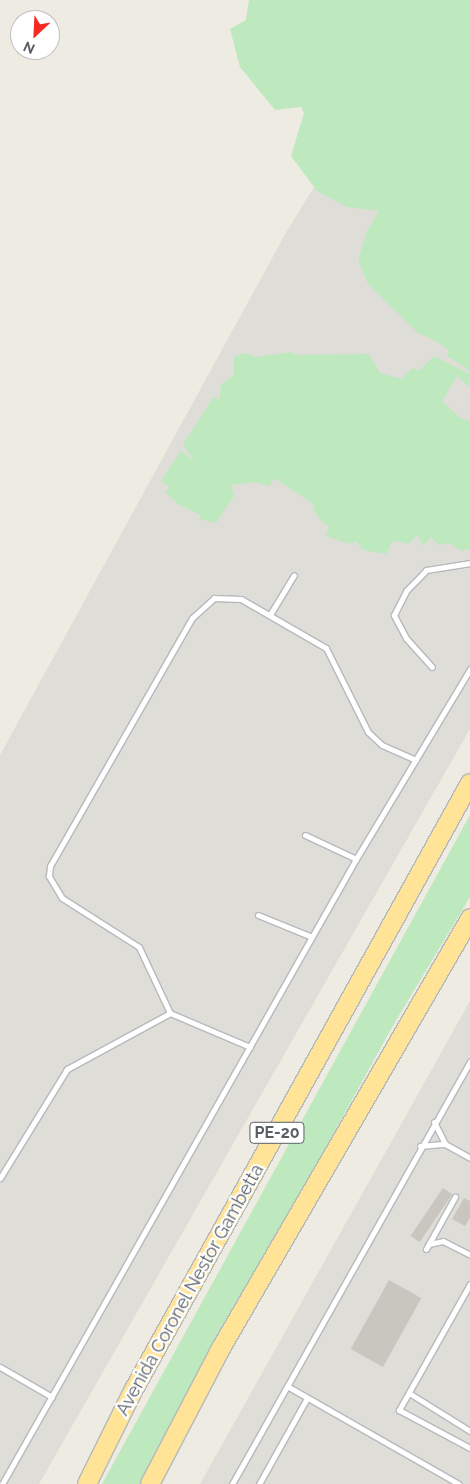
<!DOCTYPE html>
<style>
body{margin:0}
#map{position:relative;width:470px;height:1484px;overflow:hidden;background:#eeebe2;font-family:Raleway,sans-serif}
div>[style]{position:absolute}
.industrial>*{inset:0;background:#dfddd7}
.green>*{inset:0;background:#bee8bd}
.building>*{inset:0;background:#c9c6bf;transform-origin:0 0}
.roads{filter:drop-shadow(1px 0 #b5b9bd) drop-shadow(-1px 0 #b5b9bd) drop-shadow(0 1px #b5b9bd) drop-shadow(0 -1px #b5b9bd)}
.service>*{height:5px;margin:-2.5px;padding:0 2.5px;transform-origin:2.5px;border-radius:2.5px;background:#fff}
.trunk>*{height:18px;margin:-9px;padding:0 9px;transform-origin:9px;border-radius:9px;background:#ffe497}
span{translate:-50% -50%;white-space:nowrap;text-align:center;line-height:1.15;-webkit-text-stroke:4.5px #fff;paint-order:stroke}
.shield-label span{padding:1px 4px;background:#fff;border:1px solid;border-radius:4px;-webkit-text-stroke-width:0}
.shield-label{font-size:16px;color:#5a5f64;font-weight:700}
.street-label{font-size:18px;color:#5a5f64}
.north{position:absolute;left:10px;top:10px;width:50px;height:50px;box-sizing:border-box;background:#fff;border:1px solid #bdbfc1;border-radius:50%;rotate:205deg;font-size:14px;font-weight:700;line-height:20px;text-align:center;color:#5a5f64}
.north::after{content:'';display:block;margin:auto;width:18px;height:22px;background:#f42a23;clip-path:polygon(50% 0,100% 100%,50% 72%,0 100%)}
</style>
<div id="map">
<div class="industrial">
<div style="clip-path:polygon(470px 0,470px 729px,39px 1484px,0 1484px,0 755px,287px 231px,322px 174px)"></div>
<div style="clip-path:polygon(470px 1001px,470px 1484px,200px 1484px)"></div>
</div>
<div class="green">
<div style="clip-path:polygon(249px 0,470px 0,470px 371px,447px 356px,449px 351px,438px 342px,418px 333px,368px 284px,358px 260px,367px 231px,379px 211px,347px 207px,317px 191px,291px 156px,304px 113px,301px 107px,275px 110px,240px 67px,230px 29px,246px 20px)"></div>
<div style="clip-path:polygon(291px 352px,296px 355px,369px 354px,380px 373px,401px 379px,413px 368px,419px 371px,434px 356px,470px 374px,469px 387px,457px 376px,442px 401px,460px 418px,470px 421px,470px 549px,461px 551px,450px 543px,439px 545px,431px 537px,423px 546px,418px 535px,408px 544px,393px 540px,386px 554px,363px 550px,356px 541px,350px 544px,326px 536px,329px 526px,321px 521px,312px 506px,315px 505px,274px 478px,269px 486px,255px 482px,231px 485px,234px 496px,216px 523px,199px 519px,201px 515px,178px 504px,165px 492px,170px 487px,161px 481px,181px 451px,195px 462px,183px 445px,213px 397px,219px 400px,221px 385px,234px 375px,234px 357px,244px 353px,256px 357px)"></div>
<div style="clip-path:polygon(470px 815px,470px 897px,391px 1029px,140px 1484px,102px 1484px)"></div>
</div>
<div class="building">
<div style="left:443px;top:1188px;width:11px;height:58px;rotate:34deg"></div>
<div style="clip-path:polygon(464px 1198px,470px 1201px,470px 1218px,465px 1226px,452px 1219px)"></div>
<div style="left:389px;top:1280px;width:37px;height:79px;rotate:29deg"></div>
</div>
<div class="roads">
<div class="service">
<div style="left:271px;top:613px;width:44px;rotate:-58.8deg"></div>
<div style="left:432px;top:667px;width:39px;rotate:-132deg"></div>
<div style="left:406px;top:638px;width:26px;rotate:-118deg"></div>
<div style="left:394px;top:615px;width:27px;rotate:-63deg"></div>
<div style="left:406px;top:591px;width:29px;rotate:-46deg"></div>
<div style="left:426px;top:570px;width:45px;rotate:-9deg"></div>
<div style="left:305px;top:835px;width:56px;rotate:25.2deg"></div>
<div style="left:258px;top:915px;width:58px;rotate:22.2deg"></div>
<div style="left:250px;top:1047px;width:87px;rotate:-157deg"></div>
<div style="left:170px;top:1013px;width:73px;rotate:-115.2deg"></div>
<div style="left:139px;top:947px;width:91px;rotate:-147.5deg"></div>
<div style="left:62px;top:898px;width:26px;rotate:-121deg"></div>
<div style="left:49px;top:876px;width:10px;rotate:-84deg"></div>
<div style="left:50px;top:866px;width:286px;rotate:-60.2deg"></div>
<div style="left:192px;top:618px;width:30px;rotate:-42deg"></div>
<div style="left:214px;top:598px;width:27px;rotate:2deg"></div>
<div style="left:241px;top:599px;width:98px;rotate:30deg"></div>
<div style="left:326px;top:648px;width:94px;rotate:63.4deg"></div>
<div style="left:368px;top:732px;width:19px;rotate:43deg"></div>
<div style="left:382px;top:745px;width:37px;rotate:24deg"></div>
<div style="left:434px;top:1122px;width:25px;rotate:63deg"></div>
<div style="left:445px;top:1144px;width:29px;rotate:29deg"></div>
<div style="left:420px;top:1146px;width:25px;rotate:-5deg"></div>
<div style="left:0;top:1178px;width:128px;rotate:-58.4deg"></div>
<div style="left:67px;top:1069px;width:117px;rotate:-28.5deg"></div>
<div style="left:429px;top:1244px;width:14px;rotate:-12deg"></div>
<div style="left:443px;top:1241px;width:30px;rotate:27deg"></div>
<div style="left:426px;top:1249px;width:60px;rotate:-60.9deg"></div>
<div style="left:470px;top:1284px;width:145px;rotate:119.4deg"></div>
<div style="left:399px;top:1410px;width:81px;rotate:28.2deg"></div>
<div style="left:0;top:1367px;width:60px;rotate:30deg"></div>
<div style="left:287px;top:1386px;width:198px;rotate:29.7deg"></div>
<div style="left:409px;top:1393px;width:72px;rotate:31.9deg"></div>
<div style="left:2px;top:1484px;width:718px;rotate:-60.47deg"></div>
<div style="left:356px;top:859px;width:222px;rotate:-59deg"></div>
<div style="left:232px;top:1484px;width:485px;rotate:-60.6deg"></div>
<div style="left:259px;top:1484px;width:98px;rotate:-60.8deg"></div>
</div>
<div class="trunk">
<div style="left:87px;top:1484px;width:104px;rotate:-63.7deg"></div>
<div style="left:133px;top:1391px;width:695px;rotate:-61deg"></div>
<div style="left:150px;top:1484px;width:151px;rotate:-62.4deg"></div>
<div style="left:220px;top:1350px;width:499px;rotate:-59.9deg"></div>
</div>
</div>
<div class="shield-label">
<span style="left:277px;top:1133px">PE-20</span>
</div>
<div class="street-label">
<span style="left:190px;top:1290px;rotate:-61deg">Avenida Coronel Nestor Gambetta</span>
</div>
<div class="north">N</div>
</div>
